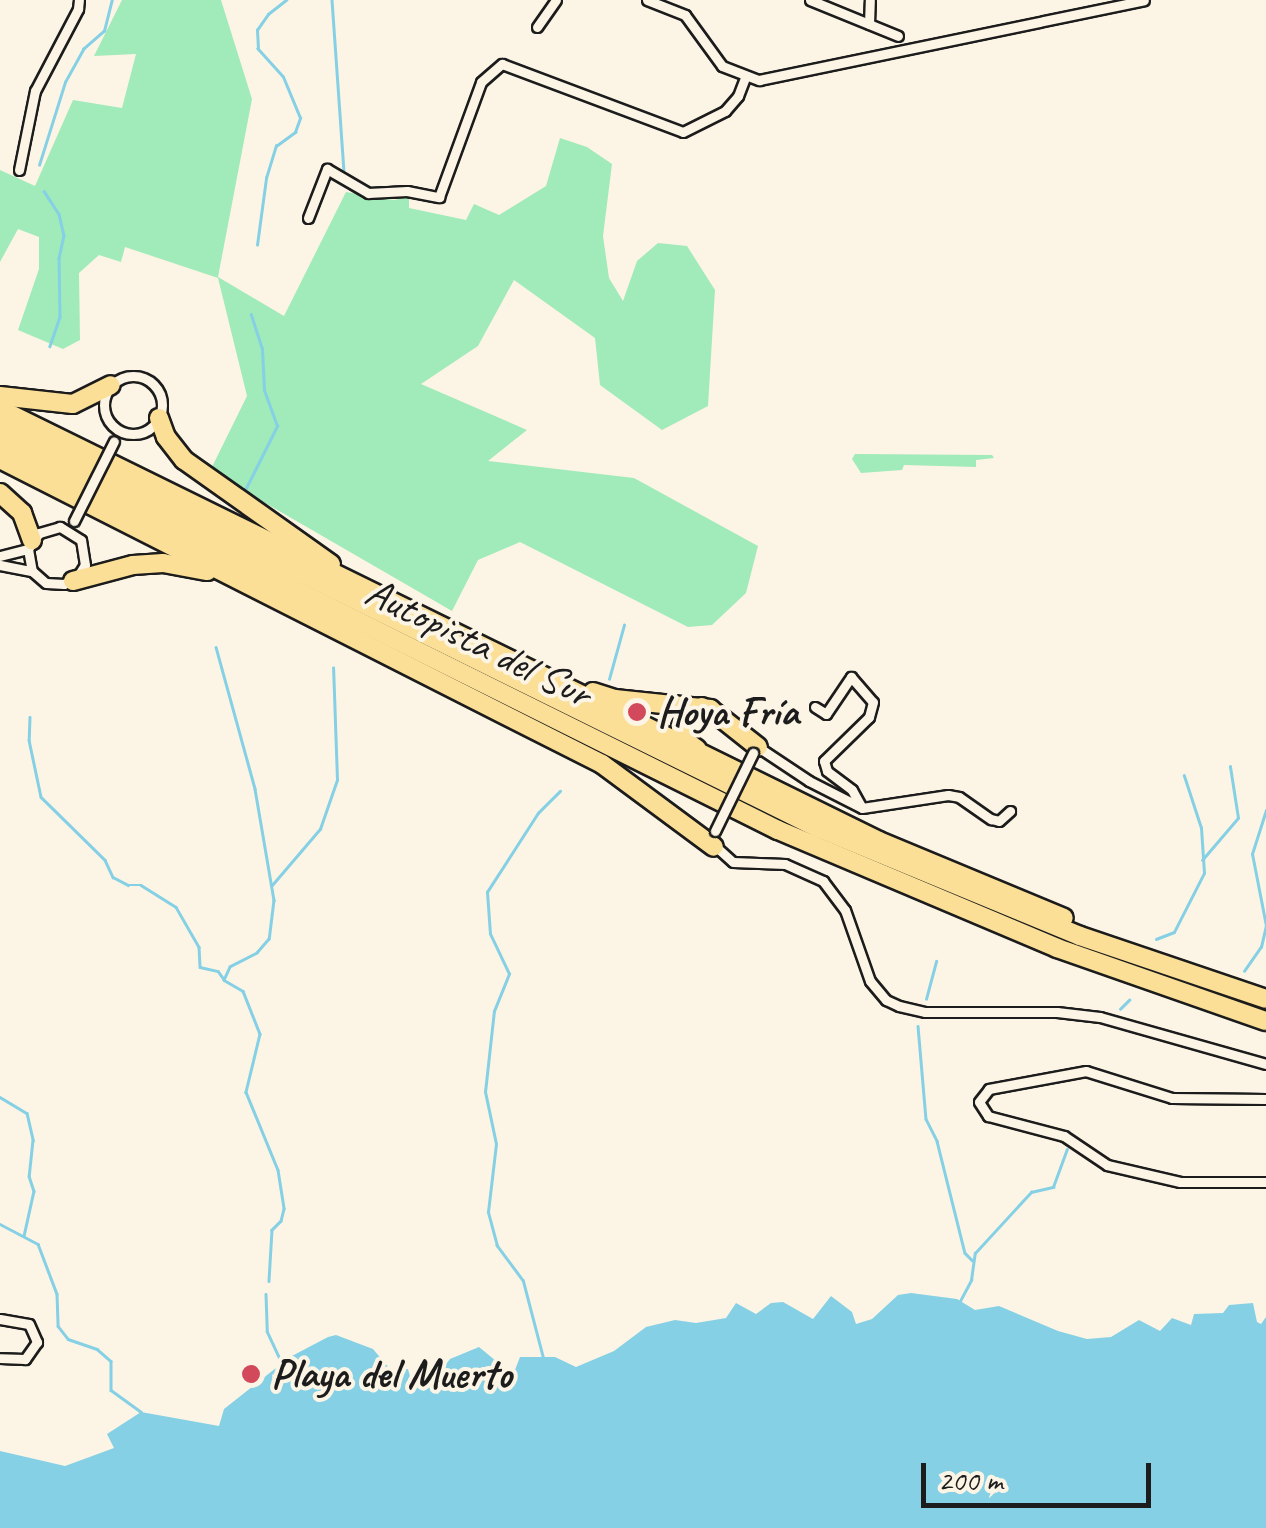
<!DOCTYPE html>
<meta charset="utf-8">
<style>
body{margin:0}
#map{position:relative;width:1266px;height:1528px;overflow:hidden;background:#fcf5e5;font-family:Caveat,sans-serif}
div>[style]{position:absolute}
.green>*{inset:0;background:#a1eab9}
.water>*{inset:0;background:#85d0e5}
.stream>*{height:2.5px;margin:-1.25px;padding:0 1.25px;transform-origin:1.25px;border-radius:1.25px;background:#85d0e5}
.roads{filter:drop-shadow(2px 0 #1c1c1c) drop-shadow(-2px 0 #1c1c1c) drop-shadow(0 2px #1c1c1c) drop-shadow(0 -2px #1c1c1c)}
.street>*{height:9px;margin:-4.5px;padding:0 4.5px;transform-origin:4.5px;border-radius:4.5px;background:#fcf5e5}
.street>.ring{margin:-4.5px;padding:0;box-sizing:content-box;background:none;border:9px solid #fcf5e5;border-radius:50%}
.highway>*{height:18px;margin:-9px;padding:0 9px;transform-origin:9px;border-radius:9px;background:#fbdf96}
.bridges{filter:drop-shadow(2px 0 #1c1c1c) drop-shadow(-2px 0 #1c1c1c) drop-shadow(0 2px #1c1c1c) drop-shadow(0 -2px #1c1c1c)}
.street-bridge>*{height:9px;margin:-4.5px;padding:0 4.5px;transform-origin:4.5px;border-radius:4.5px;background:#fcf5e5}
.dots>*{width:28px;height:28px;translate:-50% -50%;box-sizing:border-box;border:5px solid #fcf5e5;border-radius:50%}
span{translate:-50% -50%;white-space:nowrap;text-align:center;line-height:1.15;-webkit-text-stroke:8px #fcf5e5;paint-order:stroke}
.street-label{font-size:42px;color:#1c1c1c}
.poi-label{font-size:42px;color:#1c1c1c;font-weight:700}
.left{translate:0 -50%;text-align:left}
.scale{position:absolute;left:921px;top:1463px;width:230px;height:45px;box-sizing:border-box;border:5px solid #1c1c1c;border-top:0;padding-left:12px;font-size:30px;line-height:35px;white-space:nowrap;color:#1c1c1c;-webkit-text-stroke:8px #fcf5e5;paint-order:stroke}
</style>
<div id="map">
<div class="green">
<div style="clip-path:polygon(122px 0,221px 0,252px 99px,218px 277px,284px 316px,346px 192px,394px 200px,409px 197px,409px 208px,466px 220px,474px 204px,499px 215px,546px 186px,560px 138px,587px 147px,612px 164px,603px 236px,609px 278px,623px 301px,637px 261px,658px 243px,687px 246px,715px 290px,708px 406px,662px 430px,600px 385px,595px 338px,514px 280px,478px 346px,421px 384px,527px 430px,488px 461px,634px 478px,758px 546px,746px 593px,712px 625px,688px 627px,520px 542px,478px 560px,452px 611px,210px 471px,247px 396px,218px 278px,125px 247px,121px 262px,99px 255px,79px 273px,80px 340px,63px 349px,18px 330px,39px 269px,39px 237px,18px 229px,0 262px,0 170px,35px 186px,73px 100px,122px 108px,136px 54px,94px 56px)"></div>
<div style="clip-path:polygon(855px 454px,992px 455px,994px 458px,976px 460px,976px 467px,904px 465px,902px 470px,861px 473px,852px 459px)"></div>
</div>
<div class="water">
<div style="clip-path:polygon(911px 1293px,957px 1299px,975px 1310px,999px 1306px,1058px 1331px,1087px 1339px,1111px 1337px,1139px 1320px,1160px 1331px,1172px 1318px,1191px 1325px,1194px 1314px,1223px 1313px,1229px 1305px,1253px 1303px,1257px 1322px,1261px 1324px,1266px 1317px,1266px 1528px,0 1528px,0 1451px,65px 1466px,114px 1448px,107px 1434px,141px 1412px,219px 1426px,224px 1409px,290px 1357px,328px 1337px,336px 1335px,373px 1349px,390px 1369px,408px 1369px,413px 1387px,435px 1378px,450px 1359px,479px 1347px,513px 1375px,520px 1357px,555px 1357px,576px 1367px,614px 1351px,646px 1327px,675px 1320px,696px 1323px,726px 1318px,736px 1303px,756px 1314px,771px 1303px,783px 1302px,813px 1319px,831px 1296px,852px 1312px,856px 1324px,872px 1319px,898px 1295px)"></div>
</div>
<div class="stream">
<div style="left:332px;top:0;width:170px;rotate:86deg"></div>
<div style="left:39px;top:165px;width:87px;rotate:-72.6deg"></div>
<div style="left:65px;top:82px;width:38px;rotate:-61deg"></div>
<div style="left:83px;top:49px;width:28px;rotate:-41deg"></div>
<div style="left:104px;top:31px;width:32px;rotate:-76deg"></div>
<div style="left:44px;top:191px;width:27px;rotate:57deg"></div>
<div style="left:59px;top:214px;width:22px;rotate:77deg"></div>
<div style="left:64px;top:235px;width:24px;rotate:102deg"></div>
<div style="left:59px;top:258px;width:59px;rotate:89deg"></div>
<div style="left:60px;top:317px;width:31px;rotate:109deg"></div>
<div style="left:257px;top:245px;width:68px;rotate:-82.3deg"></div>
<div style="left:266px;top:178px;width:34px;rotate:-73deg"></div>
<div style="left:276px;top:146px;width:24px;rotate:-36deg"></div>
<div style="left:295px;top:132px;width:15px;rotate:-70deg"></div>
<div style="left:300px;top:118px;width:44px;rotate:-112.5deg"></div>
<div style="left:283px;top:77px;width:38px;rotate:-132deg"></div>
<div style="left:258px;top:49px;width:19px;rotate:-93deg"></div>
<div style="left:257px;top:30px;width:19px;rotate:-55deg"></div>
<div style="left:268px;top:14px;width:23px;rotate:-38deg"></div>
<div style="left:244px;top:492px;width:74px;rotate:-63.4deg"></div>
<div style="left:277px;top:426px;width:38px;rotate:-110deg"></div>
<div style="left:264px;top:390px;width:41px;rotate:-92.8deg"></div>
<div style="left:262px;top:349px;width:36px;rotate:-108deg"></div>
<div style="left:216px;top:647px;width:147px;rotate:74.6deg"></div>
<div style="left:255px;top:789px;width:113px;rotate:80.3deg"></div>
<div style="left:274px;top:900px;width:39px;rotate:97deg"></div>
<div style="left:269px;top:939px;width:18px;rotate:131deg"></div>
<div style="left:257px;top:953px;width:30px;rotate:153deg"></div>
<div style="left:230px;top:967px;width:14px;rotate:115deg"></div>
<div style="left:224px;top:980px;width:22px;rotate:30deg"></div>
<div style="left:243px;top:991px;width:46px;rotate:68.4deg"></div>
<div style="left:260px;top:1034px;width:60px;rotate:103.6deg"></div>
<div style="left:246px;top:1092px;width:84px;rotate:67.7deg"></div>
<div style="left:278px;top:1170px;width:39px;rotate:81deg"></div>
<div style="left:284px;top:1209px;width:12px;rotate:104deg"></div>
<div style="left:281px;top:1221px;width:13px;rotate:135deg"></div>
<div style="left:272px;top:1230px;width:51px;rotate:93.4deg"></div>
<div style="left:609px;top:679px;width:56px;rotate:-74.5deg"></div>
<div style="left:30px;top:717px;width:23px;rotate:92deg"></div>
<div style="left:29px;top:740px;width:58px;rotate:78.1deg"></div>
<div style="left:41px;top:797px;width:90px;rotate:44.5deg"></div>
<div style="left:105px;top:860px;width:19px;rotate:65deg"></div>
<div style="left:113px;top:877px;width:17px;rotate:28deg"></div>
<div style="left:128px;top:885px;width:13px"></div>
<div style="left:141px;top:885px;width:41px;rotate:32.2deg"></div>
<div style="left:176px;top:907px;width:46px;rotate:60.1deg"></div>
<div style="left:199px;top:947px;width:20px;rotate:87deg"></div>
<div style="left:200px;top:967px;width:18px;rotate:13deg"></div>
<div style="left:218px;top:971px;width:9px;rotate:54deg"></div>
<div style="left:1202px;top:860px;width:55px;rotate:-49.4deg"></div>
<div style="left:1238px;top:818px;width:52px;rotate:-98.9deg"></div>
<div style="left:272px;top:885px;width:74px;rotate:-49.4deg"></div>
<div style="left:320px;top:829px;width:52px;rotate:-70.9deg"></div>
<div style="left:337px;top:780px;width:112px;rotate:-92deg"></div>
<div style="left:1156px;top:939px;width:19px;rotate:-21deg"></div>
<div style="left:1174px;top:932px;width:66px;rotate:-63deg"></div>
<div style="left:1204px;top:873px;width:45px;rotate:-93.8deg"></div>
<div style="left:1201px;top:828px;width:55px;rotate:-108.1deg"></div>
<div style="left:1244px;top:971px;width:29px;rotate:-55deg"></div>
<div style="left:1261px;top:947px;width:22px;rotate:-77deg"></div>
<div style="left:1266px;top:926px;width:73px;rotate:-101deg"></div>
<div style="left:1252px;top:854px;width:46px;rotate:-72.3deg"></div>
<div style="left:926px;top:999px;width:39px;rotate:-75deg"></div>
<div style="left:1120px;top:1009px;width:13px;rotate:-45deg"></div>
<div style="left:918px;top:1026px;width:93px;rotate:85.1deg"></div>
<div style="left:926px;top:1119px;width:25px;rotate:63deg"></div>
<div style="left:937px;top:1141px;width:115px;rotate:76deg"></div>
<div style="left:965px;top:1253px;width:10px;rotate:45deg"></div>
<div style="left:0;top:1097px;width:31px;rotate:31deg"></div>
<div style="left:27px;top:1113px;width:28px;rotate:77deg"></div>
<div style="left:33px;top:1140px;width:36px;rotate:96deg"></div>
<div style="left:29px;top:1176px;width:16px;rotate:72deg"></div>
<div style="left:34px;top:1191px;width:46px;rotate:102.5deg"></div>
<div style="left:0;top:1224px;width:43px;rotate:27.8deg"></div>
<div style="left:38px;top:1244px;width:53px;rotate:69.2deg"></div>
<div style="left:57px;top:1294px;width:32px;rotate:88deg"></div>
<div style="left:58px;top:1326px;width:16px;rotate:52deg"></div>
<div style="left:68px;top:1339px;width:31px;rotate:19deg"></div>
<div style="left:97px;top:1349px;width:18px;rotate:41deg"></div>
<div style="left:111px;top:1361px;width:29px;rotate:90deg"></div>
<div style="left:111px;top:1390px;width:37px;rotate:36deg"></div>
<div style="left:266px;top:1294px;width:37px;rotate:88deg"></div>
<div style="left:267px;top:1331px;width:35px;rotate:65deg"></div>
<div style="left:960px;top:1301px;width:24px;rotate:-62deg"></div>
<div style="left:971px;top:1280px;width:27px;rotate:-82deg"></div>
<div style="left:975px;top:1253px;width:83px;rotate:-47.4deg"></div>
<div style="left:1031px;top:1192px;width:23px;rotate:-13deg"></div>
<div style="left:1053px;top:1187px;width:40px;rotate:-69.8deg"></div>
<div style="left:543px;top:1358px;width:80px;rotate:-104.6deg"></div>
<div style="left:523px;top:1281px;width:44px;rotate:-126.6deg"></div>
<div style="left:497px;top:1246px;width:35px;rotate:-105deg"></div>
<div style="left:488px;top:1212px;width:68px;rotate:-83.3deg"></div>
<div style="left:496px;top:1144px;width:53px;rotate:-101.9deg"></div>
<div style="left:485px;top:1092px;width:81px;rotate:-83.7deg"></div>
<div style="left:494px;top:1011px;width:40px;rotate:-68deg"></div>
<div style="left:509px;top:974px;width:44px;rotate:-115.4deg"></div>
<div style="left:490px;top:934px;width:42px;rotate:-94.1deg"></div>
<div style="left:487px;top:892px;width:94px;rotate:-57.2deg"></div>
<div style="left:538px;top:813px;width:31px;rotate:-45deg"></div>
</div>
<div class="roads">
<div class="street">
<div style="left:647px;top:0;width:41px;rotate:21.5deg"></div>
<div style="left:685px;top:15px;width:63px;rotate:54deg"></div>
<div style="left:722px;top:66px;width:40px;rotate:21deg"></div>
<div style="left:759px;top:80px;width:393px;rotate:-11.7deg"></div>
<div style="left:810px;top:0;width:95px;rotate:22.2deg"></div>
<div style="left:869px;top:24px;width:24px;rotate:-88deg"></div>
<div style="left:537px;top:27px;width:33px;rotate:-55deg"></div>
<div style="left:19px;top:170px;width:81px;rotate:-78.6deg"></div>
<div style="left:35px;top:91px;width:93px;rotate:-62.3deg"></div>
<div style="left:78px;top:9px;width:9px;rotate:-84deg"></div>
<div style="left:308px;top:218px;width:53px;rotate:-68.8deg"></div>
<div style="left:327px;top:169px;width:48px;rotate:30.3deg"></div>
<div style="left:368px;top:193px;width:39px;rotate:-3deg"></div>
<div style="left:407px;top:191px;width:33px;rotate:11deg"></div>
<div style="left:439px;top:197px;width:122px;rotate:-69.9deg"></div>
<div style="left:481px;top:82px;width:28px;rotate:-41deg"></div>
<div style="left:502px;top:64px;width:193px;rotate:20.6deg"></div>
<div style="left:683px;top:132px;width:47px;rotate:-26.6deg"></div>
<div style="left:725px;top:111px;width:20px;rotate:-49deg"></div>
<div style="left:738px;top:96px;width:19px;rotate:-69deg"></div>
<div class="ring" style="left:104px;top:376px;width:49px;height:49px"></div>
<div style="left:0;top:556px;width:29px;rotate:-14deg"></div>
<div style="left:0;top:565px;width:33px;rotate:11deg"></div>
<div style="left:32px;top:571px;width:18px;rotate:41deg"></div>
<div style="left:46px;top:583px;width:18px;rotate:3deg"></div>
<div style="left:64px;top:584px;width:16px;rotate:-30deg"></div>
<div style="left:78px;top:576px;width:13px;rotate:-58deg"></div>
<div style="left:85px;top:565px;width:25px;rotate:-99deg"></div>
<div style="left:81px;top:540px;width:25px;rotate:-148deg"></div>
<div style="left:60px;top:527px;width:22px;rotate:164deg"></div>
<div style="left:39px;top:533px;width:19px;rotate:125deg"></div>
<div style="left:28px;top:549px;width:22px;rotate:80deg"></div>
<div style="left:815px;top:707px;width:13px;rotate:32deg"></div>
<div style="left:826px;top:714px;width:45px;rotate:-56deg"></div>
<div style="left:851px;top:677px;width:33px;rotate:49deg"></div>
<div style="left:873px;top:702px;width:16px;rotate:105deg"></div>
<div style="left:869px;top:717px;width:63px;rotate:135.6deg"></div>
<div style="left:824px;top:761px;width:10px;rotate:73deg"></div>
<div style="left:827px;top:771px;width:31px;rotate:37deg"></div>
<div style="left:852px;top:790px;width:18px;rotate:61deg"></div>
<div style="left:758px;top:747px;width:61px;rotate:33.7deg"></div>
<div style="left:809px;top:781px;width:59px;rotate:27deg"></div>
<div style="left:862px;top:808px;width:87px;rotate:-8.6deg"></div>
<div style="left:948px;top:795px;width:11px;rotate:10deg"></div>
<div style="left:959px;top:797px;width:39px;rotate:35deg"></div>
<div style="left:991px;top:819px;width:8px;rotate:14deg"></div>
<div style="left:999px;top:821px;width:15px;rotate:-42deg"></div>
<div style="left:714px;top:845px;width:25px;rotate:42deg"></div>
<div style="left:733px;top:862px;width:52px;rotate:2.2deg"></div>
<div style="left:785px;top:864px;width:42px;rotate:24.1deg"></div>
<div style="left:823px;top:881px;width:36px;rotate:53deg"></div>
<div style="left:845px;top:910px;width:75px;rotate:70.6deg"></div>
<div style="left:870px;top:981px;width:25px;rotate:50deg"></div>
<div style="left:886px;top:1000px;width:14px;rotate:25deg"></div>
<div style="left:899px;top:1006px;width:27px;rotate:13deg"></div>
<div style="left:925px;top:1012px;width:132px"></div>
<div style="left:1057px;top:1012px;width:43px;rotate:6.6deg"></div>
<div style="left:1100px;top:1017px;width:173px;rotate:15.8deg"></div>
<div style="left:1266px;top:1099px;width:94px;rotate:-179.4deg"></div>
<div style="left:1172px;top:1098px;width:90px;rotate:-162.6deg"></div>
<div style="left:1086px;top:1071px;width:99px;rotate:169.5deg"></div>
<div style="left:989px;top:1089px;width:16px;rotate:128deg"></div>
<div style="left:979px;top:1102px;width:17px;rotate:57deg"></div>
<div style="left:988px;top:1116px;width:79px;rotate:14.7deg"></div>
<div style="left:1064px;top:1136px;width:52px;rotate:34deg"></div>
<div style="left:1107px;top:1165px;width:75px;rotate:13.1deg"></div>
<div style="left:1180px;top:1182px;width:86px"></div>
<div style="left:0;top:1319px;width:29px;rotate:10deg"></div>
<div style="left:29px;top:1324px;width:20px;rotate:66deg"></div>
<div style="left:37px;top:1342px;width:21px;rotate:125deg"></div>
<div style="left:25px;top:1359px;width:25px;rotate:-178deg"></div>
</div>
<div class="highway">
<div style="left:0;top:396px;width:73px;rotate:6.3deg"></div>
<div style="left:73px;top:404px;width:42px;rotate:-26.6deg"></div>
<div style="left:0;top:409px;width:979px;rotate:26.17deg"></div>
<div style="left:879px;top:841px;width:200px;rotate:22.6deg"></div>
<div style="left:159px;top:418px;width:20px;rotate:70deg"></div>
<div style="left:166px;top:437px;width:29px;rotate:52deg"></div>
<div style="left:184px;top:460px;width:180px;rotate:35.3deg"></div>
<div style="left:0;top:425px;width:912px;rotate:26.23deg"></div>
<div style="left:818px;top:828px;width:283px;rotate:22.4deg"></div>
<div style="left:1080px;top:936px;width:196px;rotate:18.7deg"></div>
<div style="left:0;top:443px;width:869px;rotate:26.45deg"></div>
<div style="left:778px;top:830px;width:303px;rotate:22.9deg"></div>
<div style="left:1057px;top:948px;width:221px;rotate:19.3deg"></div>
<div style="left:0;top:459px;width:675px;rotate:26.87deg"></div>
<div style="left:602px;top:764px;width:139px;rotate:36.5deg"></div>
<div style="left:0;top:493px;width:30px;rotate:42deg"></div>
<div style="left:22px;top:513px;width:29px;rotate:70deg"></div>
<div style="left:73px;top:581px;width:62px;rotate:-14.9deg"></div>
<div style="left:133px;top:565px;width:30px;rotate:-4deg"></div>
<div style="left:163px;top:563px;width:45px;rotate:10.3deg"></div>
<div style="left:593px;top:692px;width:23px;rotate:18deg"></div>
<div style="left:615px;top:699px;width:96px;rotate:6deg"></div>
<div style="left:710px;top:709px;width:61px;rotate:38.4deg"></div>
<div style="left:697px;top:749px;width:12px;rotate:-145deg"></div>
<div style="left:687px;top:742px;width:16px;rotate:-112deg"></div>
<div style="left:681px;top:727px;width:13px;rotate:-63deg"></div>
<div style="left:687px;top:715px;width:17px;rotate:-28deg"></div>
</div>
</div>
<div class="bridges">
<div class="street-bridge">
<div style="left:74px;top:521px;width:89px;rotate:-63.4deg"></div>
<div style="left:715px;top:831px;width:87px;rotate:-64deg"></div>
</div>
</div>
<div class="dots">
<div style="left:637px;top:712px;background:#d1495b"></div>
<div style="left:251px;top:1374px;background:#d1495b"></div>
</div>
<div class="street-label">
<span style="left:478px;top:643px;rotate:26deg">Autopista del Sur</span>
</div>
<div class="poi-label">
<span class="left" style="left:657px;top:712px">Hoya Fría</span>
<span class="left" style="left:271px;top:1374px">Playa del Muerto</span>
</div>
<div class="scale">200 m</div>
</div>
